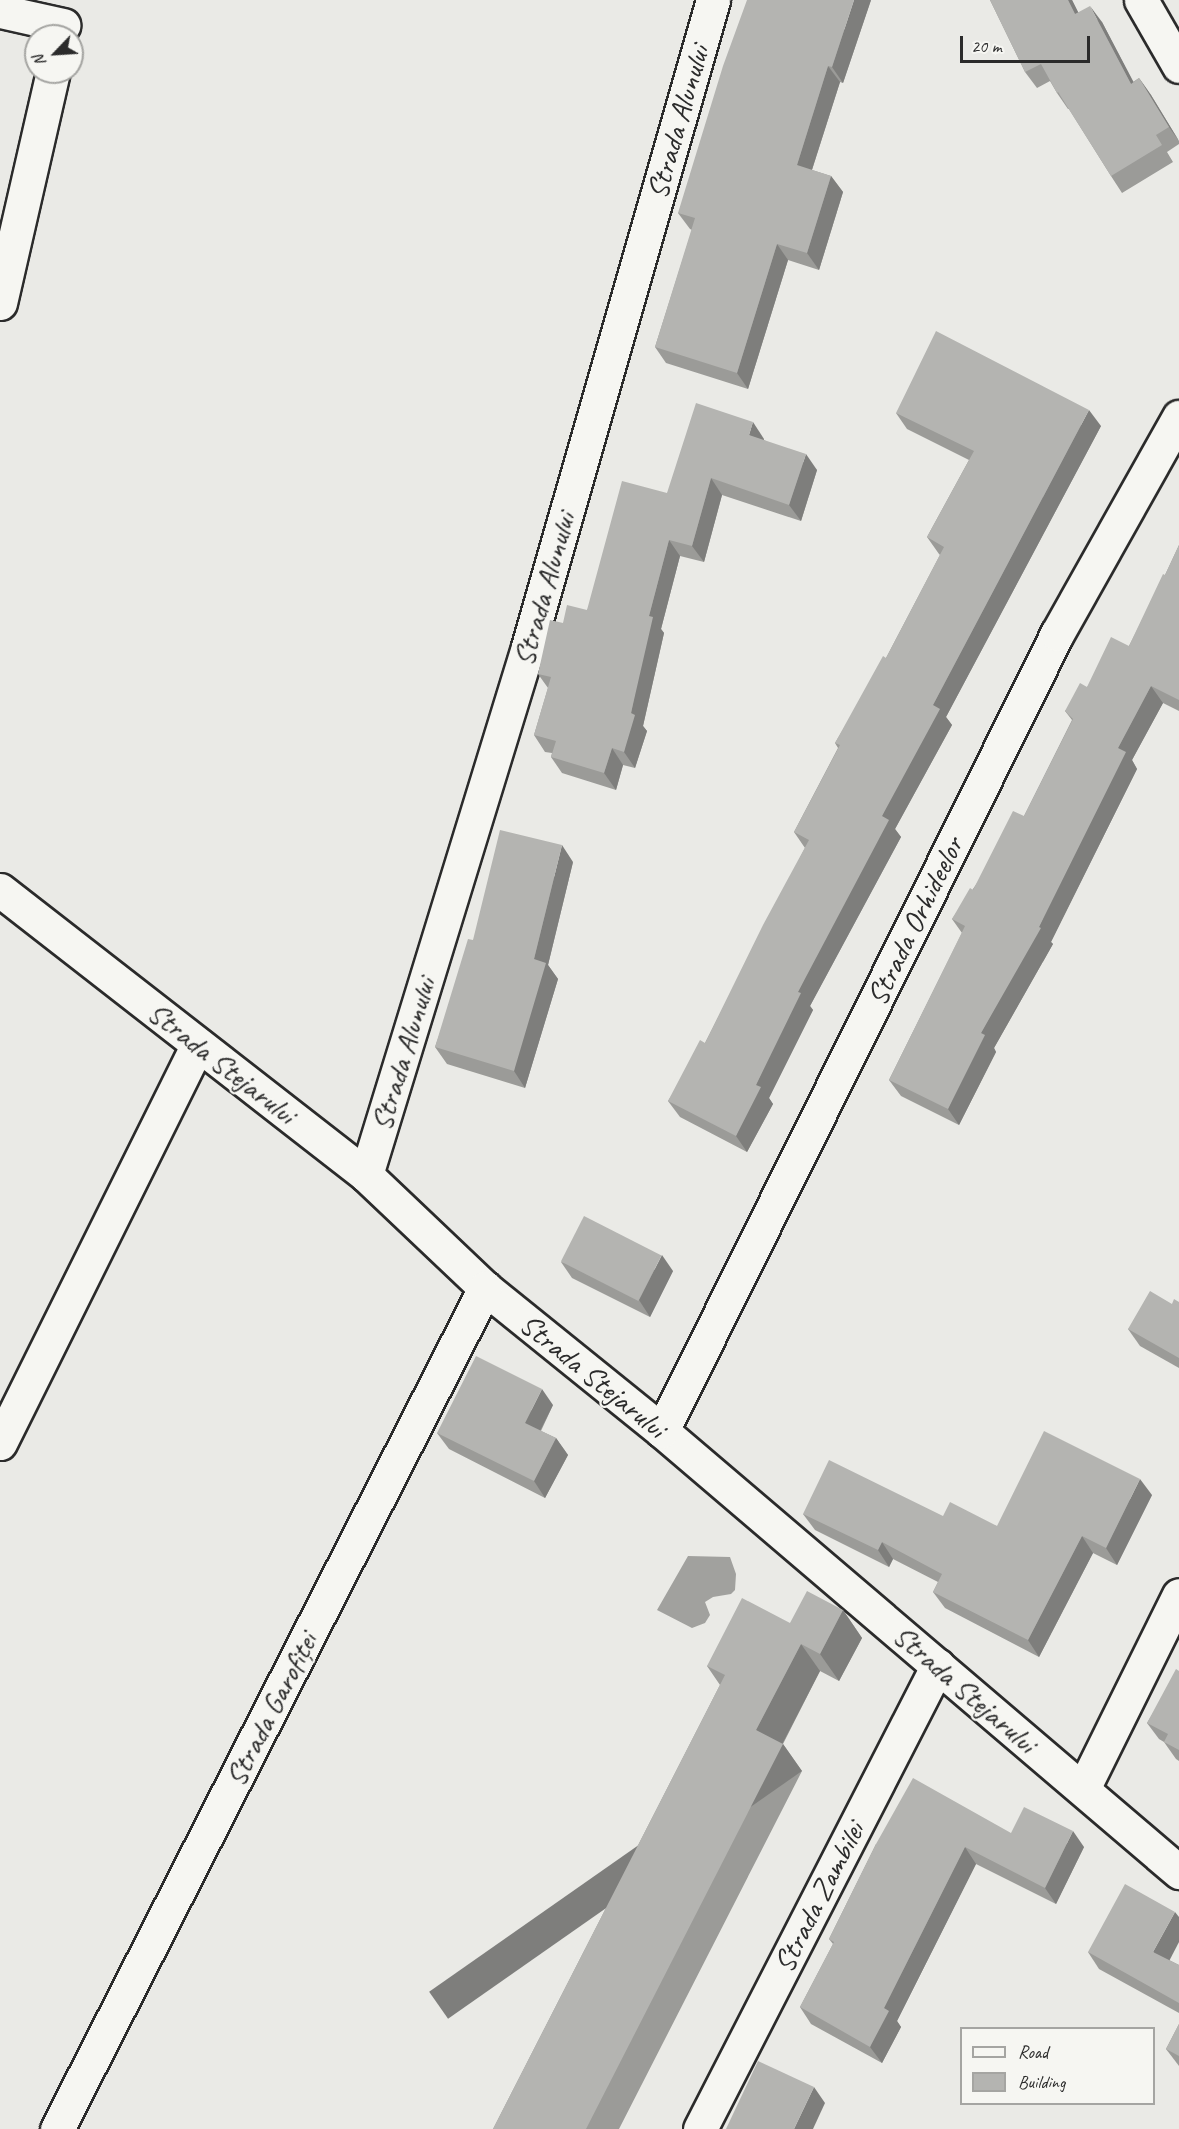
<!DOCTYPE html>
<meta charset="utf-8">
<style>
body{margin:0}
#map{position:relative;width:1179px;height:2129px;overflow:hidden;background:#eaeae6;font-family:Caveat,sans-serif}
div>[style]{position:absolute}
.water>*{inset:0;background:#a1a19e}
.roads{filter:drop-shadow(2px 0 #2b2b2b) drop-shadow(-2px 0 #2b2b2b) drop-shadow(0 2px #2b2b2b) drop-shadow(0 -2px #2b2b2b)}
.minor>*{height:33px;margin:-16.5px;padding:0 16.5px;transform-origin:16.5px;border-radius:16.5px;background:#f6f6f2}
.wall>*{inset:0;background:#9b9b98}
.shaded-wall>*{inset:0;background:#7e7e7c;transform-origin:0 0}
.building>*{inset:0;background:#b4b4b1;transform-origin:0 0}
span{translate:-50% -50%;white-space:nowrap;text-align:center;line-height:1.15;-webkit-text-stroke:4.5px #f6f6f2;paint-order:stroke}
.street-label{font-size:30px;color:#2b2b2b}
.legend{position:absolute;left:960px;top:2027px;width:195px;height:78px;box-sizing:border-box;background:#f6f6f2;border:2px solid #a5a5a2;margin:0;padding:8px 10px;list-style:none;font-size:18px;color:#2b2b2b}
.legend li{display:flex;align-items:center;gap:12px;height:30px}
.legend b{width:30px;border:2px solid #a5a5a2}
.north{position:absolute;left:24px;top:24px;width:60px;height:60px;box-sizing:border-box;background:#f6f6f2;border:2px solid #a5a5a2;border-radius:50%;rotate:245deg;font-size:16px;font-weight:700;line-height:24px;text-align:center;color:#2b2b2b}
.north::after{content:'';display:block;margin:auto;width:21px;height:27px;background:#2b2b2b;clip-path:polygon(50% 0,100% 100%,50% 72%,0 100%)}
.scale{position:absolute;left:960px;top:36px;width:130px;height:27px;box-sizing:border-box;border:3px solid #2b2b2b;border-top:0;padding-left:8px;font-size:18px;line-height:21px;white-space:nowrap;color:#2b2b2b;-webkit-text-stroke:4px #f6f6f2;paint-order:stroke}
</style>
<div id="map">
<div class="water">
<div style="clip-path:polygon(688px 1556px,730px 1557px,736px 1574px,735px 1590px,731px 1594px,713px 1597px,705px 1602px,710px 1615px,705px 1623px,692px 1628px,657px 1610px)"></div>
</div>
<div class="roads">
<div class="minor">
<div style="left:1141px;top:0;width:76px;rotate:60.1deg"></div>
<div style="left:0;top:11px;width:65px;rotate:12.5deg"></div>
<div style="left:0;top:303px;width:237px;rotate:-77.1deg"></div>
<div style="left:0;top:890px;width:464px;rotate:37.9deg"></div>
<div style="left:366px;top:1175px;width:164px;rotate:43.5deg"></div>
<div style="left:485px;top:1288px;width:228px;rotate:38.9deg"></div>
<div style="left:662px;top:1431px;width:680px;rotate:40.46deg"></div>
<div style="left:366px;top:1175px;width:552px;rotate:-72.94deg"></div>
<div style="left:528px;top:647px;width:673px;rotate:-74.04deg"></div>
<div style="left:662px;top:1431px;width:890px;rotate:-63.64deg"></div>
<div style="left:1057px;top:634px;width:249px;rotate:-60.7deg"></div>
<div style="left:0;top:1443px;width:445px;rotate:-63.6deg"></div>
<div style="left:1083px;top:1789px;width:216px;rotate:-63.7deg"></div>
<div style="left:57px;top:2129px;width:944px;rotate:-63.03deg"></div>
<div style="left:700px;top:2129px;width:521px;rotate:-62.85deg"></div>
</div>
</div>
<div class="wall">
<div style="clip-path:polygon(871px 0,843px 83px,840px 82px,812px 170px,831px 176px,843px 192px,819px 270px,788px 260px,748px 389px,666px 363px,655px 347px,692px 230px,690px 229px,678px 213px)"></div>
<div style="clip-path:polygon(990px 0,1072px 0,1078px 12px,1102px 22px,1133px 82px,1139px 78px,1151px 95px,1179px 141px,1179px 144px,1167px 152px,1173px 162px,1122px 193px,1111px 176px,1069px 109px,1068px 109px,1057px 93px,1050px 81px,1037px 88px,1025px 72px)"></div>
<div style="clip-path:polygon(896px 413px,1101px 426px,946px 717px,952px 725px,895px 829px,901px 837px,810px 1006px,813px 1010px,769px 1098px,773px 1104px,747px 1152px,680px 1117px,668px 1101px,705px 1043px,805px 848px,794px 832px,838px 748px,835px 743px,886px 658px,940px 555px,939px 554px,927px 537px,969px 460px,907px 429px)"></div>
<div style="clip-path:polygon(764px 439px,764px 440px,817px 470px,801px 521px,722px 495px,704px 562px,680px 556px,661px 629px,664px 633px,643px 726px,647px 731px,635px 768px,623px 765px,616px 790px,562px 773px,551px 757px,552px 753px,545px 752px,534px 735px,548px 688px,538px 674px,563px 623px,587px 610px,667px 493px)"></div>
<div style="clip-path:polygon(1179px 545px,1179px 711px,1163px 703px,1132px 760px,1137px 769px,1051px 942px,1053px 944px,994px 1048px,996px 1052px,959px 1125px,901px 1096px,889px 1080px,962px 933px,952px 919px,1024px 816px,1072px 720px,1065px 711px,1087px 687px,1129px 646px,1165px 575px)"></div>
<div style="clip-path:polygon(573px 862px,548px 965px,558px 979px,525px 1088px,447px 1064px,435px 1047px,473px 940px)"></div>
<div style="clip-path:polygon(561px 1262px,673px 1271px,650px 1317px,572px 1278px)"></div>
<div style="clip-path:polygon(1179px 1302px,1179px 1368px,1140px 1346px,1128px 1329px,1172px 1304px)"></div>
<div style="clip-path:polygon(553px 1405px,541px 1431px,556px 1438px,568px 1455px,545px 1498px,449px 1449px,437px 1433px)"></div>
<div style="clip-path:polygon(1152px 1495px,1117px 1565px,1093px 1553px,1039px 1657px,945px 1608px,933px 1592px,938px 1582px,893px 1559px,889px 1567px,815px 1530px,803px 1514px,943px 1516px,997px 1526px)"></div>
<div style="clip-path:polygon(843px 1610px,862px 1638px,839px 1681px,820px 1671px,783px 1744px,802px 1771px,619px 2129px,493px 2129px,720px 1685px,707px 1666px,790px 1623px)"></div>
<div style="clip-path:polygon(1179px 1671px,1179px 1761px,1176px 1759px,1164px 1742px,1159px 1739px,1147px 1723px)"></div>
<div style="clip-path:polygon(1011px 1833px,1084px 1847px,1056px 1904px,976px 1864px,897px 2021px,901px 2027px,882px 2063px,811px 2024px,800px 2007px,833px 1944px,829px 1939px,876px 1844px)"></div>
<div style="clip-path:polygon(1088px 1952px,1169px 1960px,1179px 1965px,1179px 2013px,1099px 1969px)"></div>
<div style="clip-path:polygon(1179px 2024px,1179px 2066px,1166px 2049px)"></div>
</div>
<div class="shaded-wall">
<div style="clip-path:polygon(854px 0,871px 0,843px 83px,832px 67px)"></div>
<div style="clip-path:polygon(1068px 0,1072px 0,1087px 30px,1075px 14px)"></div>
<div style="clip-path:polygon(1090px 6px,1102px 22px,1143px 100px,1131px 84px)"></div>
<div style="clip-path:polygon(828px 66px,840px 82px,808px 182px,797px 165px)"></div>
<div style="clip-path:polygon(1139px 78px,1151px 95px,1179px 141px,1169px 127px)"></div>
<div style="clip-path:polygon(831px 176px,843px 192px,819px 270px,807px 253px)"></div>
<div style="clip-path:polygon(777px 244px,788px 260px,748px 389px,737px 373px)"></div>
<div style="clip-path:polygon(1089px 410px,1101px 426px,946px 717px,952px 725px,895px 829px,901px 837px,810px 1006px,813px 1010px,769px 1098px,773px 1104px,747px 1152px,736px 1136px,756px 1085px,798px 992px,882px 816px,933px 705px)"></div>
<div style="clip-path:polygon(753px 422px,764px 439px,760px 451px,749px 435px)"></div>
<div style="clip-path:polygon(806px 454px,817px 470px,801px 521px,789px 505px)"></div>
<div style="clip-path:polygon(711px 478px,722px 495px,704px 562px,692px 546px)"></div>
<div style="clip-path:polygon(669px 540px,680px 556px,661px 629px,664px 633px,643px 726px,647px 731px,635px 768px,624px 752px,649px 616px)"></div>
<div style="clip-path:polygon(1151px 686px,1163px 703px,1132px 760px,1137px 769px,1051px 942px,1053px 944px,994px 1048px,996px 1052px,959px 1125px,948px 1109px,981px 1033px,1039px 927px,1118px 748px)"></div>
<div style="clip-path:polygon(612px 748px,623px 765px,616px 790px,604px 773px)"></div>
<div style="clip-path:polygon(562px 845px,573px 862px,548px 965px,558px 979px,525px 1088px,514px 1071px,534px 959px)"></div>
<div style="clip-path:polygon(662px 1255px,673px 1271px,650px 1317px,639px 1300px)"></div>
<div style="clip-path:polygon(542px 1389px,553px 1405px,536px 1439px,525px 1423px)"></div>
<div style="clip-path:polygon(556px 1438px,568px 1455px,545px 1498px,534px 1481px)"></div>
<div style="clip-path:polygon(1140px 1479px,1152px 1495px,1117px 1565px,1106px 1548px)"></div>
<div style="clip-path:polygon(1082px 1536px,1093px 1553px,1039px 1657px,1028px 1640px)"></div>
<div style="clip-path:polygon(882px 1542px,893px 1559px,889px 1567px,878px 1550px)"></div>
<div style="clip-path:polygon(843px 1610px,862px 1638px,839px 1681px,820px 1654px)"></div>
<div style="clip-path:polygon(801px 1644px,820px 1671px,775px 1758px,756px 1730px)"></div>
<div style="left:783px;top:1744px;width:33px;height:432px;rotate:55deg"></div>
<div style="clip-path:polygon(1073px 1831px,1084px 1847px,1056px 1904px,1045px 1888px)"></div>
<div style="clip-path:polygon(965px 1847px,976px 1864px,897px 2021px,901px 2027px,882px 2063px,870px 2047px,884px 2008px)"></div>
<div style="clip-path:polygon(1175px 1912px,1179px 1917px,1179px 1942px,1165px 1969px,1153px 1952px)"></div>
<div style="clip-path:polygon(814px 2087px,825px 2103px,813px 2129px,794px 2129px)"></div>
</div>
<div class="building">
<div style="clip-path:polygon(747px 0,854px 0,832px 67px,828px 66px,797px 165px,831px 176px,807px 253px,777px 244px,737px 373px,655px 347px,695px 218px,678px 213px,723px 66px)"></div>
<div style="clip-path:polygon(990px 0,1068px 0,1075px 14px,1090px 6px,1131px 84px,1139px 78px,1169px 127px,1156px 135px,1162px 145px,1111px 176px,1058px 92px,1057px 93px,1041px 64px,1025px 72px)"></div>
<div style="clip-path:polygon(936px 331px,1089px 410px,933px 705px,940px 709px,882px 816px,889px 820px,798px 992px,801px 993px,756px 1085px,761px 1087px,736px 1136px,668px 1101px,700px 1040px,705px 1043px,763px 925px,809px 840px,794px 832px,840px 745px,835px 743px,883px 656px,886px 658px,944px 547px,927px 537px,974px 451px,896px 413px)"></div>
<div style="clip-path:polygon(696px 403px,753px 422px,749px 435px,806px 454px,789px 505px,711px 478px,692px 546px,669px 540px,649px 616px,653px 617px,631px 713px,635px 715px,624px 752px,612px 748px,604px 773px,551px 757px,556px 741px,534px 735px,551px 677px,538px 674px,550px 620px,563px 623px,567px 605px,587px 610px,622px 481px,667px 493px)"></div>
<div style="clip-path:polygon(1179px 545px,1179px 700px,1151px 686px,1118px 748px,1126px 752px,1039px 927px,1041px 928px,981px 1033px,985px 1035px,948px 1109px,889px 1080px,965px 926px,952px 919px,970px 888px,973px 890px,1013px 811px,1024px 816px,1073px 719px,1065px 711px,1080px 683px,1087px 687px,1111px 637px,1129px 646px,1163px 574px,1165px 575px)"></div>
<div style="clip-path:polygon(500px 830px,562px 845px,534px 959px,546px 963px,514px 1071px,435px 1047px,468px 939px,473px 940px)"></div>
<div style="left:584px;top:1216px;width:87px;height:51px;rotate:27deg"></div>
<div style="clip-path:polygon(1150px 1291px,1172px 1304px,1174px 1299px,1179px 1302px,1179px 1358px,1128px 1329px)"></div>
<div style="clip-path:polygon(476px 1356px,542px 1389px,525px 1423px,556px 1438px,534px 1481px,437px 1433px)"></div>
<div style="clip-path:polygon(1044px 1431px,1140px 1479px,1106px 1548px,1082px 1536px,1028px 1640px,933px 1592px,942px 1574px,882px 1542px,878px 1550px,803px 1514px,829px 1460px,943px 1516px,950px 1502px,997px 1526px)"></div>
<div style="clip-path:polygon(807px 1591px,843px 1610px,820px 1654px,801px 1644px,756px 1730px,783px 1744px,586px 2129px,493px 2129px,725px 1675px,707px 1666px,742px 1598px,790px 1623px)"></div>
<div style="clip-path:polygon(1176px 1669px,1179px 1671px,1179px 1750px,1164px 1742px,1168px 1734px,1147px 1723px)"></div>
<div style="clip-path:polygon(913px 1778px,1011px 1833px,1024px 1807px,1073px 1831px,1045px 1888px,965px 1847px,884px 2008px,889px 2011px,870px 2047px,800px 2007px,834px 1942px,829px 1939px,876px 1844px)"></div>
<div style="clip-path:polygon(1125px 1884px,1175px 1912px,1153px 1952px,1179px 1965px,1179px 2003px,1088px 1952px)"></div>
<div style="clip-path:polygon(1179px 2024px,1179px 2056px,1166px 2049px)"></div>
<div style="clip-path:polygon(758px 2061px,814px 2087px,794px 2129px,726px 2129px)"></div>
</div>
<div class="street-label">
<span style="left:678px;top:122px;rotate:-74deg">Strada Alunului</span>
<span style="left:544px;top:589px;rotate:-74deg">Strada Alunului</span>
<span style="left:915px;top:921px;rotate:-64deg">Strada Orhideelor</span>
<span style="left:403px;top:1054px;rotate:-73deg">Strada Alunului</span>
<span style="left:222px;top:1063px;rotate:38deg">Strada Stejarului</span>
<span style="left:593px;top:1376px;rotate:39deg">Strada Stejarului</span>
<span style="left:965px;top:1689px;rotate:41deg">Strada Stejarului</span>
<span style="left:271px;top:1709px;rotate:-63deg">Strada Garofiței</span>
<span style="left:819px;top:1897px;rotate:-63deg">Strada Zambilei</span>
</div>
<ul class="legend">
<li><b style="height:8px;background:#f6f6f2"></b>Road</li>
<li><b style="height:16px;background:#b4b4b1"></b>Building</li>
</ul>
<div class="north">N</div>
<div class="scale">20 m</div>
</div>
